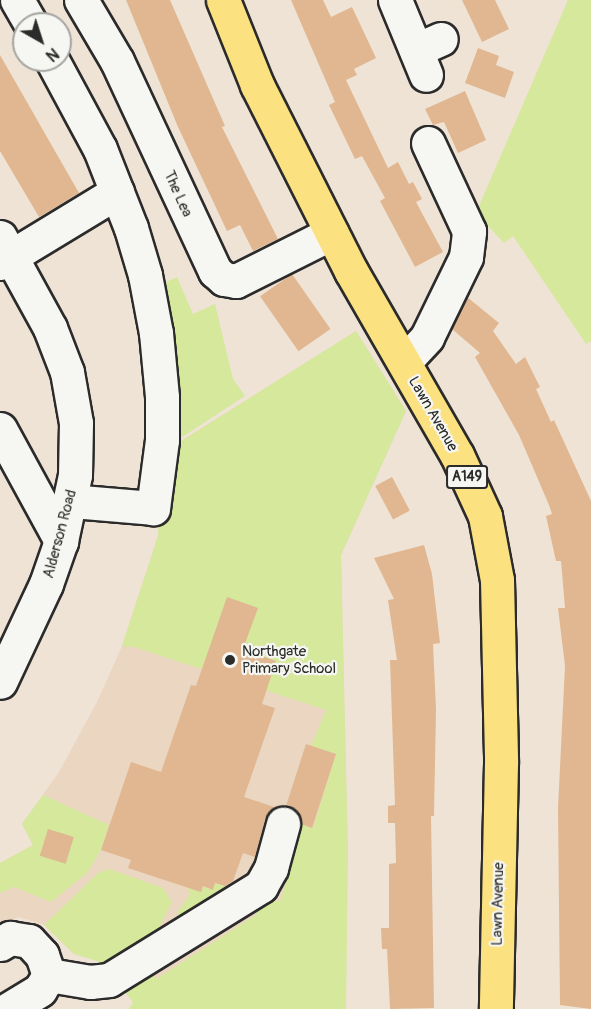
<!DOCTYPE html>
<style>
body{margin:0}
#map{position:relative;width:591px;height:1009px;overflow:hidden;background:#efe3d5;font-family:Pangolin,sans-serif}
div>[style]{position:absolute}
.built>*{inset:0;background:#ead6c1}
.green>*{inset:0;background:#d5e89c}
.building>*{inset:0;background:#e0b791;transform-origin:0 0}
.roads{filter:drop-shadow(2px 0 #2b2b2b) drop-shadow(-2px 0 #2b2b2b) drop-shadow(0 2px #2b2b2b) drop-shadow(0 -2px #2b2b2b)}
.minor>*{height:33px;margin:-16.5px;padding:0 16.5px;transform-origin:16.5px;border-radius:16.5px;background:#f6f6f2}
.major>*{height:33px;margin:-16.5px;padding:0 16.5px;transform-origin:16.5px;border-radius:16.5px;background:#fbe180}
.dots>*{width:16px;height:16px;translate:-50% -50%;box-sizing:border-box;border:3px solid #f6f6f2;border-radius:50%}
span{translate:-50% -50%;white-space:nowrap;text-align:center;line-height:1.15;-webkit-text-stroke:4.5px #f6f6f2;paint-order:stroke}
.shield-label span{padding:2px 4px;background:#f6f6f2;border:2px solid;border-radius:4px;-webkit-text-stroke-width:0}
.shield-label{font-size:14px;color:#2b2b2b;font-weight:700}
.street-label{font-size:15px;color:#2b2b2b}
.poi-label{font-size:15px;color:#2b2b2b}
.left{translate:0 -50%;text-align:left}
.north{position:absolute;left:12px;top:12px;width:60px;height:60px;box-sizing:border-box;background:#f6f6f2;border:2px solid #a5a5a2;border-radius:50%;rotate:141deg;font-size:16px;font-weight:700;line-height:24px;text-align:center;color:#2b2b2b}
.north::after{content:'';display:block;margin:auto;width:21px;height:27px;background:#2b2b2b;clip-path:polygon(50% 0,100% 100%,50% 72%,0 100%)}
</style>
<div id="map">
<div class="built">
<div style="clip-path:polygon(356px 331px,406px 411px,341px 555px,348px 856px,134px 1003px,100px 959px,74px 954px,44px 925px,19px 917px,0 924px,0 863px,33px 845px,22px 824px,59px 772px,97px 702px,122px 646px,158px 536px,162px 453px)"></div>
</div>
<div class="green">
<div style="clip-path:polygon(568px 0,591px 0,591px 341px,586px 344px,513px 236px,504px 243px,476px 213px)"></div>
<div style="clip-path:polygon(177px 277px,193px 314px,215px 304px,233px 379px,245px 396px,167px 447px,149px 290px)"></div>
<div style="clip-path:polygon(356px 331px,406px 411px,341px 555px,348px 856px,346px 1009px,129px 1009px,133px 1002px,118px 984px,146px 964px,156px 979px,257px 914px,249px 900px,280px 901px,291px 867px,289px 820px,313px 828px,336px 754px,311px 746px,326px 710px,134px 647px,122px 646px,158px 536px,162px 453px)"></div>
<div style="clip-path:polygon(43px 795px,109px 825px,101px 850px,87px 873px,51px 902px,14px 887px,0 893px,0 863px,33px 845px,22px 824px)"></div>
<div style="clip-path:polygon(109px 869px,163px 888px,172px 902px,159px 928px,103px 963px,74px 954px,44px 925px,98px 873px)"></div>
<div style="clip-path:polygon(215px 883px,231px 888px,181px 918px,177px 913px,190px 894px,187px 888px,201px 892px,203px 886px,213px 890px)"></div>
</div>
<div class="building">
<div style="clip-path:polygon(126px 0,170px 0,225px 126px,222px 127px,278px 239px,253px 251px,240px 225px,227px 231px,178px 127px)"></div>
<div style="clip-path:polygon(291px 0,323px 0,331px 17px,352px 7px,376px 58px,354px 69px,357px 75px,346px 80px,388px 168px,398px 162px,409px 184px,413px 182px,422px 199px,416px 202px,443px 252px,415px 267px,380px 201px,385px 198px,362px 156px,355px 159px,329px 105px,335px 102px)"></div>
<div style="clip-path:polygon(462px 0,495px 0,509px 29px,482px 42px)"></div>
<div style="clip-path:polygon(478px 48px,499px 56px,496px 65px,514px 72px,505px 98px,465px 83px)"></div>
<div style="clip-path:polygon(0 55px,79px 193px,39px 217px,0 151px)"></div>
<div style="clip-path:polygon(465px 91px,486px 140px,458px 153px,444px 122px,433px 125px,425px 109px)"></div>
<div style="left:292px;top:274px;width:67px;height:39px;rotate:55deg"></div>
<div style="clip-path:polygon(467px 297px,499px 323px,493px 331px,516px 364px,525px 357px,540px 387px,536px 389px,551px 422px,554px 420px,591px 501px,591px 1009px,560px 1005px,558px 808px,565px 666px,558px 608px,565px 608px,561px 561px,556px 561px,546px 516px,552px 514px,549px 505px,519px 435px,475px 357px,480px 353px,452px 329px)"></div>
<div style="left:392px;top:477px;width:38px;height:19px;rotate:62deg"></div>
<div style="clip-path:polygon(424px 545px,432px 574px,440px 643px,433px 644px,436px 709px,434px 816px,431px 816px,434px 1008px,390px 1009px,387px 949px,382px 949px,381px 928px,389px 928px,389px 864px,396px 863px,395px 823px,388px 823px,388px 806px,395px 805px,390px 660px,397px 660px,388px 600px,394px 599px,374px 558px)"></div>
<div style="clip-path:polygon(227px 597px,258px 608px,243px 649px,276px 661px,262px 704px,275px 708px,244px 797px,274px 807px,265px 819px,255px 857px,243px 853px,233px 881px,225px 886px,215px 883px,213px 890px,203px 886px,201px 892px,128px 868px,131px 860px,101px 850px,131px 762px,161px 772px,191px 685px,196px 686px)"></div>
<div style="clip-path:polygon(306px 744px,336px 754px,312px 828px,301px 824px,297px 811px,286px 806px)"></div>
<div style="left:48px;top:829px;width:27px;height:28px;rotate:17deg"></div>
</div>
<div class="roads">
<div class="minor">
<div style="left:17px;top:0;width:28px;rotate:60deg"></div>
<div style="left:81px;top:0;width:71px;rotate:59.5deg"></div>
<div style="left:117px;top:61px;width:232px;rotate:65deg"></div>
<div style="left:215px;top:271px;width:12px;rotate:42deg"></div>
<div style="left:224px;top:279px;width:12px;rotate:9deg"></div>
<div style="left:236px;top:281px;width:107px;rotate:-26.6deg"></div>
<div style="left:395px;top:0;width:81px;rotate:67.5deg"></div>
<div style="left:416px;top:50px;width:27px;rotate:-24deg"></div>
<div style="left:52px;top:60px;width:101px;rotate:61.7deg"></div>
<div style="left:100px;top:149px;width:85px;rotate:68.6deg"></div>
<div style="left:131px;top:228px;width:49px;rotate:73.4deg"></div>
<div style="left:145px;top:275px;width:59px;rotate:79.3deg"></div>
<div style="left:156px;top:333px;width:64px;rotate:84.6deg"></div>
<div style="left:162px;top:397px;width:43px;rotate:90deg"></div>
<div style="left:162px;top:440px;width:69px;rotate:97.5deg"></div>
<div style="left:153px;top:508px;width:82px;rotate:-175.1deg"></div>
<div style="left:0;top:237px;width:104px;rotate:61.2deg"></div>
<div style="left:50px;top:328px;width:47px;rotate:68.9deg"></div>
<div style="left:67px;top:372px;width:52px;rotate:80deg"></div>
<div style="left:76px;top:423px;width:52px;rotate:91.1deg"></div>
<div style="left:75px;top:475px;width:67px;rotate:102deg"></div>
<div style="left:61px;top:541px;width:46px;rotate:109.2deg"></div>
<div style="left:46px;top:584px;width:108px;rotate:115.1deg"></div>
<div style="left:0;top:263px;width:137px;rotate:-31.3deg"></div>
<div style="left:404px;top:362px;width:34px;rotate:-47deg"></div>
<div style="left:427px;top:337px;width:89px;rotate:-64deg"></div>
<div style="left:466px;top:257px;width:26px;rotate:-83deg"></div>
<div style="left:469px;top:231px;width:97px;rotate:-115deg"></div>
<div style="left:0;top:429px;width:128px;rotate:61.4deg"></div>
<div style="left:0;top:944px;width:12px;rotate:-31deg"></div>
<div style="left:10px;top:938px;width:19px;rotate:9deg"></div>
<div style="left:29px;top:941px;width:19px;rotate:47deg"></div>
<div style="left:42px;top:955px;width:21px;rotate:71deg"></div>
<div style="left:49px;top:975px;width:17px;rotate:121deg"></div>
<div style="left:40px;top:990px;width:37px;rotate:149deg"></div>
<div style="left:49px;top:975px;width:42px;rotate:9.7deg"></div>
<div style="left:90px;top:982px;width:19px;rotate:-6deg"></div>
<div style="left:109px;top:980px;width:179px;rotate:-31.7deg"></div>
<div style="left:261px;top:886px;width:21px;rotate:-61deg"></div>
<div style="left:271px;top:868px;width:46px;rotate:-74.7deg"></div>
</div>
<div class="major">
<div style="left:223px;top:0;width:92px;rotate:68.2deg"></div>
<div style="left:257px;top:85px;width:208px;rotate:63.2deg"></div>
<div style="left:351px;top:271px;width:212px;rotate:60.1deg"></div>
<div style="left:457px;top:455px;width:67px;rotate:65.3deg"></div>
<div style="left:485px;top:516px;width:65px;rotate:79.4deg"></div>
<div style="left:497px;top:580px;width:183px;rotate:88.7deg"></div>
<div style="left:501px;top:763px;width:246px;rotate:91.2deg"></div>
</div>
</div>
<div class="dots">
<div style="left:230px;top:660px;background:#2b2b2b"></div>
</div>
<div class="shield-label">
<span style="left:467px;top:477px">A149</span>
</div>
<div class="street-label">
<span style="left:178px;top:194px;rotate:66deg">The Lea</span>
<span style="left:433px;top:414px;rotate:60deg">Lawn Avenue</span>
<span style="left:60px;top:534px;rotate:-75deg">Alderson Road</span>
<span style="left:498px;top:904px;rotate:-89deg">Lawn Avenue</span>
</div>
<div class="poi-label">
<span class="left" style="left:242px;top:660px">Northgate<br>Primary School</span>
</div>
<div class="north">N</div>
</div>
